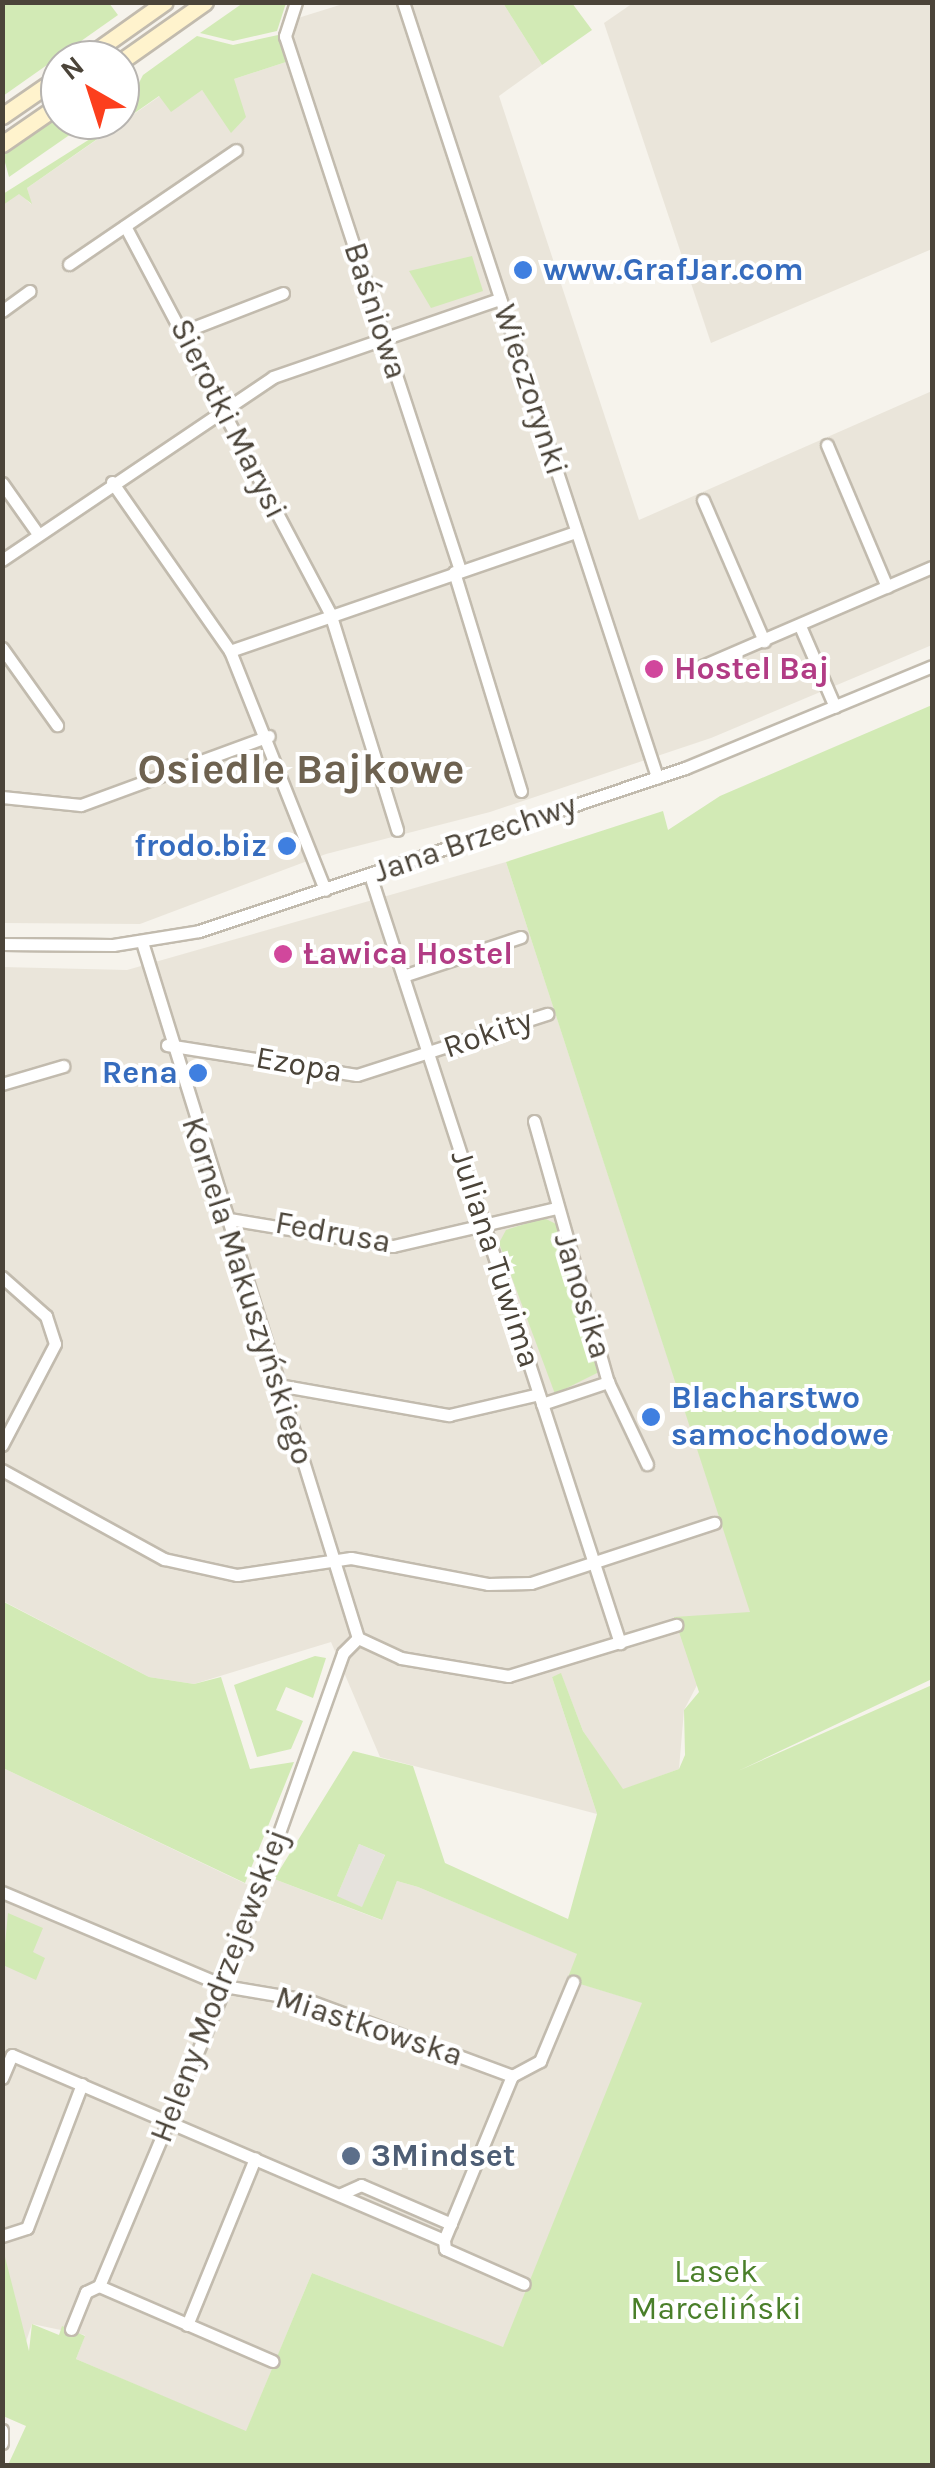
<!DOCTYPE html>
<meta charset="utf-8">
<style>
body{margin:0}
#map{position:relative;width:935px;height:2468px;overflow:hidden;background:#f6f3ec;font-family:Karla,sans-serif}
div>[style]{position:absolute}
.residential>*{inset:0;background:#eae5da}
.industrial>*{inset:0;background:#e6e2dd;transform-origin:0 0}
.green>*{inset:0;background:#d2eab5}
.roads{filter:drop-shadow(2px 0 #c2bbae) drop-shadow(-2px 0 #c2bbae) drop-shadow(0 2px #c2bbae) drop-shadow(0 -2px #c2bbae)}
.street>*{height:11px;margin:-5.5px;padding:0 5.5px;transform-origin:5.5px;border-radius:5.5px;background:#fff}
.secondary>*{height:15px;margin:-7.5px;padding:0 7.5px;transform-origin:7.5px;border-radius:7.5px;background:#fff3cd}
.dots>*{width:28px;height:28px;translate:-50% -50%;box-sizing:border-box;border:5px solid #fff;border-radius:50%}
span{translate:-50% -50%;white-space:nowrap;text-align:center;line-height:1.15;-webkit-text-stroke:8px #fff;paint-order:stroke}
.shop-label{font-size:32px;color:#366cbe;font-weight:700}
.left{translate:0 -50%;text-align:left}
.right{translate:-100% -50%;text-align:right}
.street-label{font-size:32px;color:#4b4439}
.hotel-label{font-size:32px;color:#b23c85;font-weight:700}
.service-label{font-size:32px;color:#4e5e75;font-weight:700}
.park-label{font-size:32px;color:#4a7f2a}
.district-label{font-size:42px;color:#6e6250;font-weight:700}
.frame{position:absolute;inset:0;border:5px solid #4b4439;pointer-events:none}
.north{position:absolute;left:40px;top:40px;width:100px;height:100px;box-sizing:border-box;background:#fff;border:2px solid #b7b4b0;border-radius:50%;rotate:321deg;font-size:28px;font-weight:700;line-height:40px;text-align:center;color:#4b4439}
.north::after{content:'';display:block;margin:auto;width:35px;height:45px;background:#fc3f1d;clip-path:polygon(50% 0,100% 100%,50% 72%,0 100%)}
</style>
<div id="map">
<div class="residential">
<div style="clip-path:polygon(346px 3px,503px 3px,542px 65px,499px 96px,639px 520px,932px 391px,932px 645px,711px 738px,490px 812px,326px 854px,140px 924px,3px 923px,2px 205px,19px 193px,31px 204px,27px 188px,160px 96px,202px 90px,232px 132px,234px 79px,286px 62px,298px 18px)"></div>
<div style="clip-path:polygon(633px 3px,932px 3px,932px 249px,711px 343px,604px 23px)"></div>
<div style="clip-path:polygon(506px 862px,751px 1613px,732px 1618px,684px 1710px,679px 1769px,622px 1790px,583px 1731px,561px 1674px,552px 1677px,597px 1814px,380px 1757px,331px 1642px,194px 1684px,149px 1677px,3px 1601px,2px 967px,127px 970px)"></div>
<div style="clip-path:polygon(3px 1768px,267px 1894px,274px 1879px,381px 1920px,397px 1881px,418px 1887px,578px 1954px,568px 1980px,643px 2003px,503px 2348px,312px 2273px,246px 2432px,76px 2359px,85px 2335px,32px 2324px,3px 2410px)"></div>
</div>
<div class="industrial">
<div style="left:359px;top:1844px;width:28px;height:57px;rotate:23deg"></div>
</div>
<div class="green">
<div style="clip-path:polygon(3px 2px,109px 3px,118px 15px,3px 96px)"></div>
<div style="clip-path:polygon(243px 3px,286px 3px,277px 31px,233px 41px,200px 33px)"></div>
<div style="clip-path:polygon(503px 3px,572px 3px,592px 30px,542px 65px)"></div>
<div style="clip-path:polygon(278px 35px,286px 62px,234px 79px,246px 117px,231px 133px,202px 90px,171px 112px,159px 96px,27px 188px,32px 204px,19px 194px,3px 205px,3px 194px,120px 120px,143px 75px,197px 36px,233px 45px)"></div>
<div style="clip-path:polygon(60px 114px,91px 120px,9px 177px,3px 155px)"></div>
<div style="clip-path:polygon(472px 256px,483px 291px,431px 308px,409px 271px)"></div>
<div style="clip-path:polygon(evenodd,932px 705px,932px 1679px,738px 1771px,932px 1685px,932px 2465px,8px 2465px,26px 2426px,3px 2416px,2px 2245px,29px 2351px,32px 2324px,59px 2335px,62px 2326px,85px 2336px,76px 2359px,246px 2431px,312px 2273px,503px 2347px,642px 2003px,567px 1980px,577px 1954px,418px 1887px,397px 1881px,382px 1920px,274px 1879px,353px 1751px,413px 1766px,445px 1863px,568px 1919px,597px 1814px,552px 1677px,561px 1673px,583px 1731px,623px 1789px,679px 1769px,685px 1755px,684px 1710px,699px 1692px,674px 1617px,750px 1612px,506px 862px,663px 811px,668px 830px,720px 796px,932px 705px,359px 1844px,385px 1855px,362px 1907px,337px 1896px,359px 1844px)"></div>
<div style="clip-path:polygon(544px 1218px,556px 1224px,601px 1371px,555px 1394px,499px 1243px,506px 1230px)"></div>
<div style="clip-path:polygon(2px 1601px,149px 1677px,194px 1684px,221px 1677px,250px 1769px,294px 1762px,245px 1883px,3px 1768px)"></div>
<div style="clip-path:polygon(315px 1656px,326px 1658px,313px 1698px,286px 1687px,276px 1710px,303px 1721px,291px 1749px,257px 1757px,234px 1685px)"></div>
<div style="clip-path:polygon(8px 1913px,43px 1928px,33px 1952px,45px 1958px,36px 1980px,3px 1965px)"></div>
</div>
<div class="roads">
<div class="street">
<div style="left:296px;top:2px;width:36px;rotate:108deg"></div>
<div style="left:285px;top:36px;width:562px;rotate:71.86deg"></div>
<div style="left:403px;top:2px;width:816px;rotate:71.85deg"></div>
<div style="left:125px;top:226px;width:438px;rotate:62.1deg"></div>
<div style="left:330px;top:613px;width:227px;rotate:72.8deg"></div>
<div style="left:69px;top:264px;width:202px;rotate:-34.3deg"></div>
<div style="left:2px;top:311px;width:34px;rotate:-36deg"></div>
<div style="left:185px;top:331px;width:105px;rotate:-21.2deg"></div>
<div style="left:827px;top:445px;width:154px;rotate:67.1deg"></div>
<div style="left:112px;top:482px;width:206px;rotate:55.1deg"></div>
<div style="left:230px;top:651px;width:257px;rotate:68.3deg"></div>
<div style="left:2px;top:483px;width:62px;rotate:54.8deg"></div>
<div style="left:703px;top:500px;width:154px;rotate:66.6deg"></div>
<div style="left:2px;top:560px;width:327px;rotate:-34deg"></div>
<div style="left:273px;top:377px;width:240px;rotate:-19deg"></div>
<div style="left:454px;top:572px;width:229px;rotate:73deg"></div>
<div style="left:800px;top:626px;width:88px;rotate:66.6deg"></div>
<div style="left:2px;top:648px;width:95px;rotate:54.5deg"></div>
<div style="left:230px;top:651px;width:366px;rotate:-19deg"></div>
<div style="left:702px;top:666px;width:250px;rotate:-23.3deg"></div>
<div style="left:2px;top:797px;width:79px;rotate:5.8deg"></div>
<div style="left:81px;top:805px;width:200px;rotate:-20.2deg"></div>
<div style="left:370px;top:875px;width:808px;rotate:71.97deg"></div>
<div style="left:142px;top:942px;width:729px;rotate:72.76deg"></div>
<div style="left:358px;top:1638px;width:47px;rotate:24.9deg"></div>
<div style="left:401px;top:1658px;width:109px;rotate:9.5deg"></div>
<div style="left:508px;top:1676px;width:176px;rotate:-16.9deg"></div>
<div style="left:2px;top:944px;width:111px;rotate:0.5deg"></div>
<div style="left:113px;top:945px;width:87px;rotate:-9.2deg"></div>
<div style="left:199px;top:931px;width:513px;rotate:-18.54deg"></div>
<div style="left:685px;top:768px;width:267px;rotate:-22.4deg"></div>
<div style="left:403px;top:976px;width:124px;rotate:-18.3deg"></div>
<div style="left:167px;top:1045px;width:192px;rotate:9deg"></div>
<div style="left:357px;top:1075px;width:200px;rotate:-17.8deg"></div>
<div style="left:2px;top:1084px;width:64px;rotate:-16.4deg"></div>
<div style="left:534px;top:1121px;width:271px;rotate:74.2deg"></div>
<div style="left:608px;top:1382px;width:91px;rotate:64.6deg"></div>
<div style="left:223px;top:1218px;width:172px;rotate:9.4deg"></div>
<div style="left:393px;top:1246px;width:167px;rotate:-13.1deg"></div>
<div style="left:2px;top:1277px;width:59px;rotate:41.6deg"></div>
<div style="left:46px;top:1316px;width:29px;rotate:72deg"></div>
<div style="left:55px;top:1344px;width:114px;rotate:117.7deg"></div>
<div style="left:278px;top:1385px;width:174px;rotate:10deg"></div>
<div style="left:449px;top:1415px;width:92px;rotate:-13.1deg"></div>
<div style="left:542px;top:1404px;width:70px;rotate:-18.4deg"></div>
<div style="left:2px;top:1470px;width:185px;rotate:28.8deg"></div>
<div style="left:164px;top:1559px;width:75px;rotate:12.4deg"></div>
<div style="left:237px;top:1575px;width:115px;rotate:-8.5deg"></div>
<div style="left:351px;top:1558px;width:139px;rotate:10.7deg"></div>
<div style="left:488px;top:1584px;width:43px;rotate:-1.3deg"></div>
<div style="left:531px;top:1583px;width:193px;rotate:-18.2deg"></div>
<div style="left:2px;top:1892px;width:241px;rotate:22.9deg"></div>
<div style="left:224px;top:1986px;width:84px;rotate:9.6deg"></div>
<div style="left:307px;top:2000px;width:219px;rotate:20.3deg"></div>
<div style="left:2px;top:2078px;width:25px;rotate:-67deg"></div>
<div style="left:12px;top:2055px;width:470px;rotate:23.2deg"></div>
<div style="left:444px;top:2240px;width:9px;rotate:84deg"></div>
<div style="left:445px;top:2249px;width:86px;rotate:23.9deg"></div>
<div style="left:341px;top:2194px;width:22px;rotate:-24deg"></div>
<div style="left:361px;top:2185px;width:98px;rotate:23.4deg"></div>
<div style="left:2px;top:2236px;width:26px;rotate:-18deg"></div>
<div style="left:27px;top:2228px;width:154px;rotate:-69.1deg"></div>
<div style="left:444px;top:2240px;width:178px;rotate:-67.5deg"></div>
<div style="left:512px;top:2076px;width:32px;rotate:-28deg"></div>
<div style="left:540px;top:2061px;width:86px;rotate:-67.3deg"></div>
<div style="left:99px;top:2286px;width:189px;rotate:23.4deg"></div>
<div style="left:187px;top:2325px;width:180px;rotate:-67.8deg"></div>
<div style="left:71px;top:2329px;width:40px;rotate:-68deg"></div>
<div style="left:86px;top:2292px;width:14px;rotate:-25deg"></div>
<div style="left:99px;top:2286px;width:318px;rotate:-67.2deg"></div>
<div style="left:222px;top:1993px;width:361px;rotate:-70.4deg"></div>
<div style="left:343px;top:1653px;width:21px;rotate:-45deg"></div>
<div style="left:2px;top:2430px;width:13px;rotate:90deg"></div>
</div>
<div class="secondary">
<div style="left:83px;top:60px;width:100px;rotate:-35.3deg"></div>
<div style="left:120px;top:62px;width:104px;rotate:-35.2deg"></div>
<div style="left:2px;top:116px;width:70px;rotate:-34.6deg"></div>
<div style="left:2px;top:144px;width:70px;rotate:-34.6deg"></div>
</div>
</div>
<div class="dots">
<div style="left:523px;top:270px;background:#3f7fe0"></div>
<div style="left:654px;top:669px;background:#d1479c"></div>
<div style="left:287px;top:846px;background:#3f7fe0"></div>
<div style="left:283px;top:954px;background:#d1479c"></div>
<div style="left:198px;top:1073px;background:#3f7fe0"></div>
<div style="left:651px;top:1417px;background:#3f7fe0"></div>
<div style="left:351px;top:2156px;background:#5c6f8a"></div>
</div>
<div class="shop-label">
<span class="left" style="left:543px;top:270px">www.GrafJar.com</span>
<span class="right" style="left:267px;top:846px">frodo.biz</span>
<span class="right" style="left:178px;top:1073px">Rena</span>
<span class="left" style="left:671px;top:1417px">Blacharstwo<br>samochodowe</span>
</div>
<div class="street-label">
<span style="left:375px;top:311px;rotate:72deg">Baśniowa</span>
<span style="left:530px;top:390px;rotate:72deg">Wieczorynki</span>
<span style="left:228px;top:419px;rotate:63deg">Sierotki Marysi</span>
<span style="left:475px;top:839px;rotate:-19deg">Jana Brzechwy</span>
<span style="left:488px;top:1034px;rotate:-19deg">Rokity</span>
<span style="left:299px;top:1065px;rotate:10deg">Ezopa</span>
<span style="left:333px;top:1233px;rotate:10deg">Fedrusa</span>
<span style="left:495px;top:1259px;rotate:72deg">Juliana Tuwima</span>
<span style="left:247px;top:1291px;rotate:72deg">Kornela Makuszyńskiego</span>
<span style="left:582px;top:1296px;rotate:73deg">Janosika</span>
<span style="left:220px;top:1986px;rotate:-69deg">Heleny Modrzejewskiej</span>
<span style="left:369px;top:2027px;rotate:18deg">Miastkowska</span>
</div>
<div class="hotel-label">
<span class="left" style="left:674px;top:669px">Hostel Baj</span>
<span class="left" style="left:303px;top:954px">Ławica Hostel</span>
</div>
<div class="service-label">
<span class="left" style="left:371px;top:2156px">3Mindset</span>
</div>
<div class="park-label">
<span style="left:716px;top:2291px">Lasek<br>Marceliński</span>
</div>
<div class="district-label">
<span style="left:301px;top:769px">Osiedle Bajkowe</span>
</div>
<div class="frame"></div>
<div class="north">N</div>
</div>
